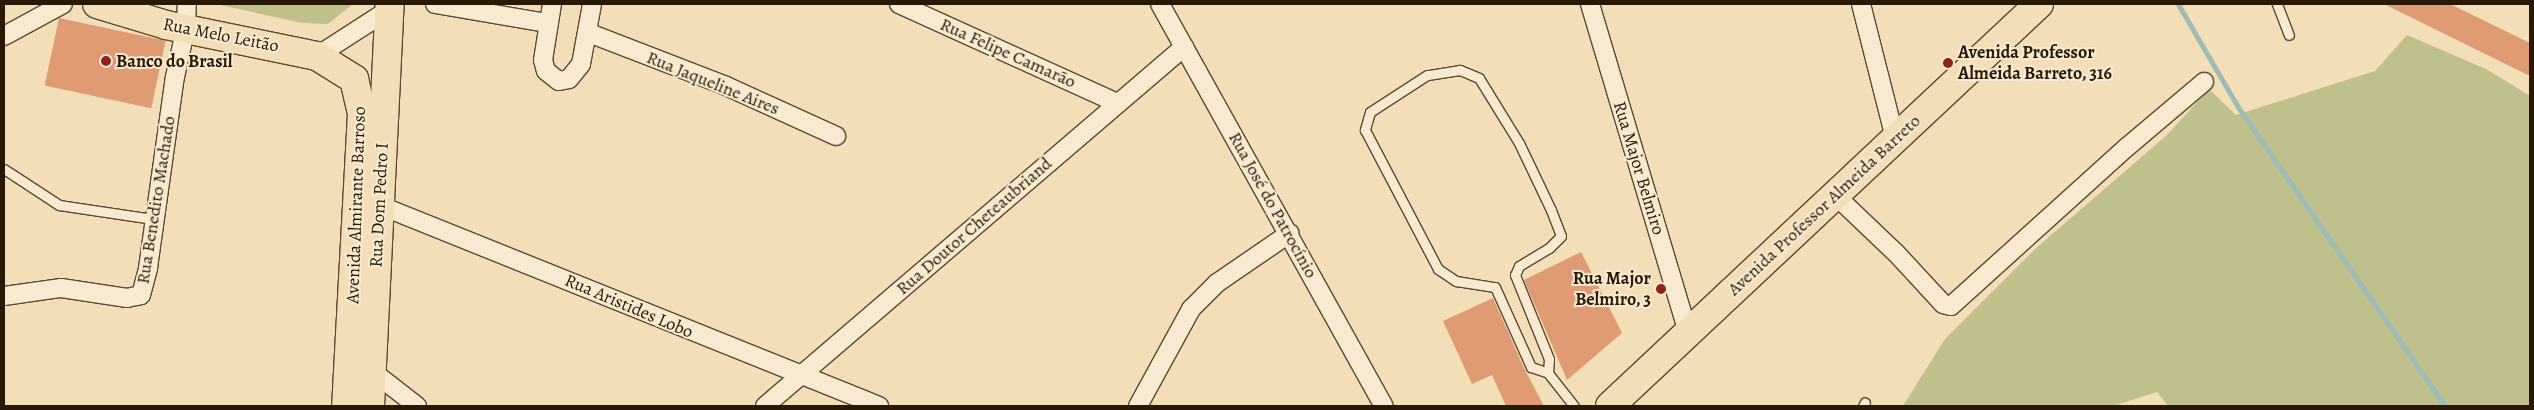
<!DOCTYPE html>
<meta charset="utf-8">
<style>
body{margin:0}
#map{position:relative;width:2534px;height:410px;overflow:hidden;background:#f2dfb7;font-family:Alegreya,serif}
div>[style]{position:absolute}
.green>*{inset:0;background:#bfc08b}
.stream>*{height:5px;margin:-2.5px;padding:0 2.5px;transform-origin:2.5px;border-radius:2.5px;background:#9cbcb5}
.building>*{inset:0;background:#e09a74;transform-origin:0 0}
.roads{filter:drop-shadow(1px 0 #5a4a32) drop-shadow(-1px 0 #5a4a32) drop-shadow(0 1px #5a4a32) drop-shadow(0 -1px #5a4a32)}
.lane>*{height:9px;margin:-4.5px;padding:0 4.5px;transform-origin:4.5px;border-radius:4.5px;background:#f7ead0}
.street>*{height:18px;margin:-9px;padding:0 9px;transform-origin:9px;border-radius:9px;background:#f7ead0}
.primary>*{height:28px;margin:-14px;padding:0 14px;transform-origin:14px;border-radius:14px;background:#f2dfb7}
.dots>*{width:14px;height:14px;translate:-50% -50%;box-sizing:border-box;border:2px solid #f7ead0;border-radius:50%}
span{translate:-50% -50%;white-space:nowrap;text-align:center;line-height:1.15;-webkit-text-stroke:4px #f7ead0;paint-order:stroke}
.street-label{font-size:18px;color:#281906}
.poi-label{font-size:18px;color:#281906;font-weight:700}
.left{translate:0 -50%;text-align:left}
.right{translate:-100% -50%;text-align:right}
.frame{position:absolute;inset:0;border:5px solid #281906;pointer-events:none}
</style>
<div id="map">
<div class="green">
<div style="clip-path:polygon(216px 4px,353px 4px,328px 24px,302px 23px)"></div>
<div style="clip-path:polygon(2407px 35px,2488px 70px,2530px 96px,2530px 406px,2168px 406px,2157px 392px,2113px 406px,1903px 406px,1945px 339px,2035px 249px,2167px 135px,2209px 89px,2236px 115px,2375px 71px)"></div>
</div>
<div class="stream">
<div style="left:2178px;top:4px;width:119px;rotate:59.8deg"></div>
<div style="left:2238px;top:107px;width:364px;rotate:55.3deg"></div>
</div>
<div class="building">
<div style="clip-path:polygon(2384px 4px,2450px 4px,2530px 43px,2530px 76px)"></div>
<div style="left:59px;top:18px;width:109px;height:69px;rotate:12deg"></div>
<div style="clip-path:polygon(1581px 252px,1622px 333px,1567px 380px,1524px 280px)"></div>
<div style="clip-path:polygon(1493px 298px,1525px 370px,1544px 406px,1506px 406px,1492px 375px,1472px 384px,1443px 321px)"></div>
</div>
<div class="roads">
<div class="lane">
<div style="left:2277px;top:4px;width:33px;rotate:69deg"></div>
<div style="left:4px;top:169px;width:66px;rotate:33.2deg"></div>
<div style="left:59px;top:205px;width:95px;rotate:8.5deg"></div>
<div style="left:1548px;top:373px;width:14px;rotate:-86deg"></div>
<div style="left:1549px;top:359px;width:91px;rotate:-112deg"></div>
<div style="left:1515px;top:275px;width:10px;rotate:-66deg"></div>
<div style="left:1519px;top:266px;width:35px;rotate:-31deg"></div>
<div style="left:1549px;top:248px;width:17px;rotate:-45deg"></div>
<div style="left:1561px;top:236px;width:28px;rotate:-111deg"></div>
<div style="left:1551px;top:210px;width:74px;rotate:-115.5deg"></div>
<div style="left:1519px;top:143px;width:76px;rotate:-121.6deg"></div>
<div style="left:1479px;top:78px;width:21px;rotate:-157deg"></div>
<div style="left:1460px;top:70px;width:33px;rotate:171deg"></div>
<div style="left:1427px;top:75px;width:68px;rotate:147deg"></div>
<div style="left:1370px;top:112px;width:19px;rotate:106deg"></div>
<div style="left:1365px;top:130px;width:157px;rotate:62.3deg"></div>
<div style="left:1438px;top:269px;width:22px;rotate:34deg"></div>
<div style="left:1456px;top:281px;width:39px;rotate:9deg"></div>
<div style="left:1495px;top:287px;width:88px;rotate:65.8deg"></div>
<div style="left:1531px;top:367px;width:18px;rotate:19deg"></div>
<div style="left:1548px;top:373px;width:42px;rotate:51.8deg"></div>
<div style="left:1863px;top:406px;width:4px;rotate:-63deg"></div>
</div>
<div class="street">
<div style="left:435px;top:4px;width:114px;rotate:9.6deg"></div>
<div style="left:552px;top:4px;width:57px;rotate:99.1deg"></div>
<div style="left:543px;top:60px;width:11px;rotate:75deg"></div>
<div style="left:546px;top:71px;width:16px;rotate:38deg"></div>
<div style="left:559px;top:81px;width:10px;rotate:-11deg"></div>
<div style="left:569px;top:79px;width:19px;rotate:-51deg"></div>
<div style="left:581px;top:64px;width:61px;rotate:-79.6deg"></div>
<div style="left:899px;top:4px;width:239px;rotate:24.4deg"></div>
<div style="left:1160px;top:4px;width:460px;rotate:60.9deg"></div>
<div style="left:1590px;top:4px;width:342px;rotate:73.4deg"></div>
<div style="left:1861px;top:4px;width:138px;rotate:75.8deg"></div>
<div style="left:589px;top:33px;width:147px;rotate:21.1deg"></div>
<div style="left:726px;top:86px;width:121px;rotate:24.4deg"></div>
<div style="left:4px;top:36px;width:67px;rotate:-28.5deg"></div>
<div style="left:317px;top:56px;width:87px;rotate:-32.8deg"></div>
<div style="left:1835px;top:195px;width:84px;rotate:43.6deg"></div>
<div style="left:1896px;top:253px;width:69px;rotate:47.3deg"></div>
<div style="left:1943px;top:304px;width:8px;rotate:14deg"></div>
<div style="left:1951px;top:306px;width:237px;rotate:-42.1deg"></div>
<div style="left:2127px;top:147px;width:101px;rotate:-40.2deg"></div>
<div style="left:379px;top:205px;width:539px;rotate:21.9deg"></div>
<div style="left:4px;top:296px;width:58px;rotate:-8deg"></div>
<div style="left:61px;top:288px;width:67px;rotate:8.6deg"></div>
<div style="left:127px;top:298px;width:14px;rotate:-12deg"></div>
<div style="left:141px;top:295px;width:28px;rotate:-75deg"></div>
<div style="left:148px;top:268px;width:193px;rotate:-82deg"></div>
<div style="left:175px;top:77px;width:51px;rotate:-77.6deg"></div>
<div style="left:186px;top:27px;width:23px;rotate:-88deg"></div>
<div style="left:372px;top:371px;width:57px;rotate:37.9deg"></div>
<div style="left:765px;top:406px;width:552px;rotate:-40.59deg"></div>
<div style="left:1138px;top:406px;width:111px;rotate:-61.3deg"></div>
<div style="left:1191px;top:309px;width:37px;rotate:-45deg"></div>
<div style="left:1217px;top:283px;width:88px;rotate:-34.4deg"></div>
</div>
<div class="primary">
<div style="left:97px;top:4px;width:72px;rotate:16.9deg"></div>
<div style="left:166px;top:25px;width:154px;rotate:11.6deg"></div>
<div style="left:317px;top:56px;width:44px;rotate:31.9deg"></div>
<div style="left:354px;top:79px;width:35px;rotate:77deg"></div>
<div style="left:362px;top:113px;width:293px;rotate:93.1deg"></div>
<div style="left:370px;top:406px;width:402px;rotate:-87.2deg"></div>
<div style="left:1610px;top:406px;width:588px;rotate:-43.14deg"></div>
</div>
</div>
<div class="dots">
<div style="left:106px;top:61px;background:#8f2418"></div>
<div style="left:1948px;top:63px;background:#8f2418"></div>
<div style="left:1661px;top:289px;background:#8f2418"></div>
</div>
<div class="street-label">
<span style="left:221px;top:35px;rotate:11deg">Rua Melo Leitão</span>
<span style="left:1008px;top:53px;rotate:24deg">Rua Felipe Camarão</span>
<span style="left:713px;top:83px;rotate:22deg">Rua Jaqueline Aires</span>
<span style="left:1639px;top:168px;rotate:73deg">Rua Major Belmiro</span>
<span style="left:156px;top:200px;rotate:-81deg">Rua Benedito Machado</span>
<span style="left:356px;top:205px;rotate:-88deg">Avenida Almirante Barroso</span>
<span style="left:379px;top:205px;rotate:-87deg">Rua Dom Pedro I</span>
<span style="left:1273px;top:205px;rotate:61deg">Rua José do Patrocínio</span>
<span style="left:1824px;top:205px;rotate:-43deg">Avenida Professor Almeida Barreto</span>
<span style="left:974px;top:226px;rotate:-41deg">Rua Doutor Cheteaubriand</span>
<span style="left:629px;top:306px;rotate:23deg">Rua Aristides Lobo</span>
</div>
<div class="poi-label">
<span class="left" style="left:1958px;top:63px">Avenida Professor<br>Almeida Barreto, 316</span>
<span class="left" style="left:116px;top:61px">Banco do Brasil</span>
<span class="right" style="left:1651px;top:289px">Rua Major<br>Belmiro, 3</span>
</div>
<div class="frame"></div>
</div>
